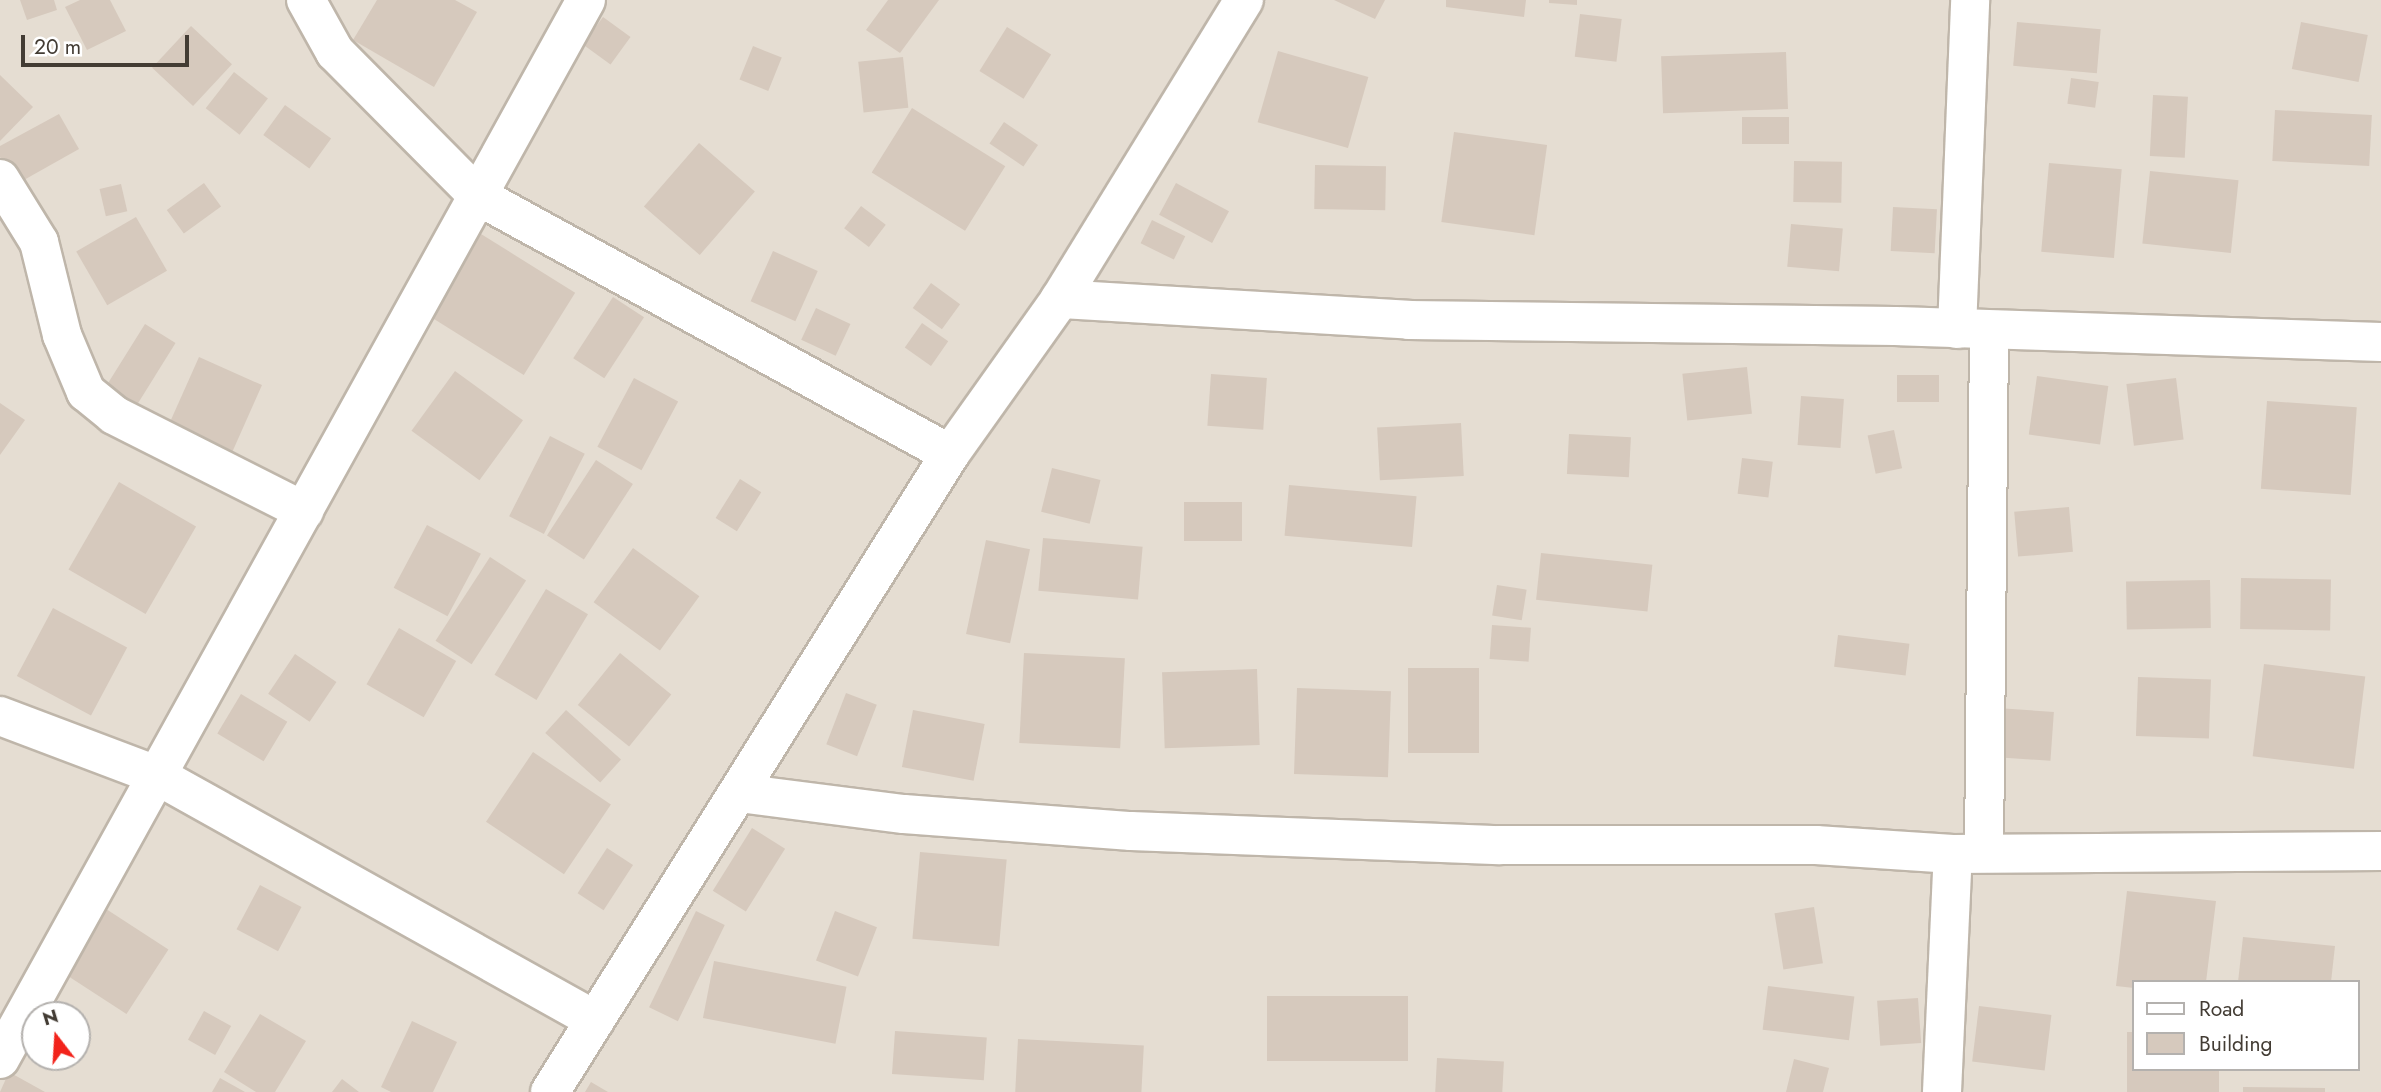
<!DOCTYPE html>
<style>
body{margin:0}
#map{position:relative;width:2381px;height:1092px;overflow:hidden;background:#f1ece4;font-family:Jost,sans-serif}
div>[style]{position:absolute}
.residential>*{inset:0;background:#e5ddd2}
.building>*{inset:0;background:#d6c9bd;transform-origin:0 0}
.roads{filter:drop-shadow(2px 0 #bfb6aa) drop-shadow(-2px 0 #bfb6aa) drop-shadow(0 2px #bfb6aa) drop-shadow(0 -2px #bfb6aa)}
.minor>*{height:38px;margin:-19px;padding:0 19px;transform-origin:19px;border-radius:19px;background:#fff}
span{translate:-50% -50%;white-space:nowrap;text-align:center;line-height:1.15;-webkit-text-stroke:7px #fff;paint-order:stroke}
.legend{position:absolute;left:2132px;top:980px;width:228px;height:91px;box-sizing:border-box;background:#fff;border:2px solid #b4b1ae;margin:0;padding:9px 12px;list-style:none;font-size:21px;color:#433c34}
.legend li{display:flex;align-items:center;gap:14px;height:35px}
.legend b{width:35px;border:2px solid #b4b1ae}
.north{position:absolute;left:21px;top:1001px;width:70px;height:70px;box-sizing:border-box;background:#fff;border:2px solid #b4b1ae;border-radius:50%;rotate:343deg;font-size:19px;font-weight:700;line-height:28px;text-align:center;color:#433c34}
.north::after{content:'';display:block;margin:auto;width:24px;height:32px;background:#f2231b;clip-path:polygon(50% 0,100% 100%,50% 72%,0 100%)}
.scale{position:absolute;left:21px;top:35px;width:168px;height:32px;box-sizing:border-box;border:4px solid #433c34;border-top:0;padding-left:9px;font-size:21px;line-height:24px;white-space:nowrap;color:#433c34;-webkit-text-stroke:5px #fff;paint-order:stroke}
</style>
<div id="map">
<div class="residential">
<div style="clip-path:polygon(evenodd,0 0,2381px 0,2381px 1092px,0 1092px,0 0,2134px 982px,2358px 982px,2358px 1069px,2134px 1069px,2134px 982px,0 0,35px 1015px,77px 1015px,77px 1057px,35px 1057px,35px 1015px)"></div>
</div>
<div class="building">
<div style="clip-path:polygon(20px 0,54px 0,57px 10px,27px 20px)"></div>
<div style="clip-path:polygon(80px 0,110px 0,126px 31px,87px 50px,65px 7px)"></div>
<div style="clip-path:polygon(377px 0,455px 0,477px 12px,434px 87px,353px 40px)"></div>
<div style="clip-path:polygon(888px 0,939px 0,900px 53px,866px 30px)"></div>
<div style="clip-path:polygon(1334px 0,1385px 0,1375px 19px)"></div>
<div style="clip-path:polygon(1446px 0,1526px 0,1524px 17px,1446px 7px)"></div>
<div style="clip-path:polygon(1549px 0,1577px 0,1577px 5px,1549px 3px)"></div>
<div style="left:1580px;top:14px;width:42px;height:43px;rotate:7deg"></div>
<div style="left:603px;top:17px;width:34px;height:34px;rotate:36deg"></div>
<div style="left:2017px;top:22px;width:84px;height:44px;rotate:5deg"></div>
<div style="left:2301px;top:22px;width:68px;height:48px;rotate:11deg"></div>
<div style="left:191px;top:26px;width:56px;height:57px;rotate:43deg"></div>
<div style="left:1007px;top:27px;width:52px;height:52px;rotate:32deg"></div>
<div style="left:753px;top:46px;width:31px;height:36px;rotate:22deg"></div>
<div style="left:1278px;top:51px;width:94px;height:74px;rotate:16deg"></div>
<div style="left:1786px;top:52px;width:57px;height:125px;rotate:88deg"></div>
<div style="left:903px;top:57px;width:51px;height:45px;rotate:84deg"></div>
<div style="left:234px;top:72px;width:43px;height:46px;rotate:38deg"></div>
<div style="clip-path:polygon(0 75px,33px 107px,0 141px)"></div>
<div style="left:2071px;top:78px;width:28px;height:26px;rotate:8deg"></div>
<div style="left:2153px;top:95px;width:35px;height:61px;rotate:3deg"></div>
<div style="left:285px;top:105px;width:57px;height:37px;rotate:36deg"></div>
<div style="left:912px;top:108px;width:110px;height:76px;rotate:32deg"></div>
<div style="left:2275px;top:110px;width:97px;height:51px;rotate:3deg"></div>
<div style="clip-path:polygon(59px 114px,79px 149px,15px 185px,0 157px,0 146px)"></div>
<div style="left:1742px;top:117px;width:47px;height:27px"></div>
<div style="left:1004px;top:122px;width:41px;height:26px;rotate:34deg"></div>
<div style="left:1454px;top:132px;width:94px;height:91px;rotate:8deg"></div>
<div style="left:699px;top:143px;width:74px;height:84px;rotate:41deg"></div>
<div style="left:1794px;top:161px;width:48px;height:41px;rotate:1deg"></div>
<div style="left:2049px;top:163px;width:73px;height:89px;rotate:5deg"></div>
<div style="left:1315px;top:165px;width:71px;height:44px;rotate:1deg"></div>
<div style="left:2150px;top:171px;width:89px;height:73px;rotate:6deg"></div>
<div style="left:204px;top:183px;width:29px;height:46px;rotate:54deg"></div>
<div style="left:1176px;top:183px;width:60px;height:36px;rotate:28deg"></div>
<div style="left:121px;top:184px;width:28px;height:22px;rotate:77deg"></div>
<div style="left:861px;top:206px;width:31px;height:28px;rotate:37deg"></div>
<div style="left:1893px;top:207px;width:44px;height:44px;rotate:3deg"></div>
<div style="left:136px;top:217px;width:62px;height:69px;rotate:60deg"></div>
<div style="left:1152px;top:220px;width:37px;height:26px;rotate:26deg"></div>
<div style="left:1791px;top:224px;width:52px;height:43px;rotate:5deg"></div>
<div style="left:481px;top:234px;width:111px;height:97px;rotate:32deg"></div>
<div style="left:773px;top:251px;width:49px;height:55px;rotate:24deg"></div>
<div style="left:931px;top:283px;width:36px;height:31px;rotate:36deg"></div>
<div style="left:613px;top:297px;width:37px;height:73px;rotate:33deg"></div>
<div style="left:816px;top:308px;width:38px;height:35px;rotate:25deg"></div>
<div style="left:922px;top:323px;width:32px;height:30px;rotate:35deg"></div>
<div style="left:145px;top:324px;width:36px;height:72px;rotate:32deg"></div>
<div style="left:199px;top:357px;width:69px;height:74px;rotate:24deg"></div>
<div style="left:1747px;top:367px;width:47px;height:65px;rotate:84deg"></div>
<div style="left:455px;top:371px;width:84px;height:74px;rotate:36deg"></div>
<div style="left:1211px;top:374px;width:56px;height:52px;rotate:4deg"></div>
<div style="left:1897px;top:375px;width:42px;height:27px"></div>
<div style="left:2037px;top:376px;width:72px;height:59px;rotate:8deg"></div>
<div style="left:634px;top:378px;width:50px;height:78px;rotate:28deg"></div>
<div style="left:2176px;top:378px;width:62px;height:50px;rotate:83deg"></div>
<div style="left:1801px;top:396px;width:43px;height:49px;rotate:4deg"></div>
<div style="left:2267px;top:401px;width:90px;height:88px;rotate:4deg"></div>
<div style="clip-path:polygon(0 403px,25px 420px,0 455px)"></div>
<div style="left:1461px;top:423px;width:53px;height:84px;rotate:87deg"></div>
<div style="left:1894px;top:430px;width:39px;height:27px;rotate:78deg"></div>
<div style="left:1569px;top:434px;width:62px;height:40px;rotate:3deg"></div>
<div style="left:550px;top:436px;width:39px;height:90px;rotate:27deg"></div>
<div style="left:1742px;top:458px;width:31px;height:36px;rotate:7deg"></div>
<div style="left:596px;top:460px;width:44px;height:90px;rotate:33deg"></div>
<div style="left:1052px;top:468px;width:50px;height:45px;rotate:14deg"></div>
<div style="left:740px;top:479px;width:25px;height:46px;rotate:32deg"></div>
<div style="left:119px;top:482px;width:89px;height:101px;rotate:30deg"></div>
<div style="left:1289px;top:485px;width:128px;height:51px;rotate:5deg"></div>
<div style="left:1184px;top:502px;width:58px;height:39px"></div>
<div style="left:2069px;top:507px;width:45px;height:55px;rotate:85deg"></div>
<div style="left:427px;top:525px;width:61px;height:71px;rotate:28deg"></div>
<div style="left:1043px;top:538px;width:100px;height:53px;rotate:5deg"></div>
<div style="left:986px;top:540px;width:45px;height:96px;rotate:12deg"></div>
<div style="left:633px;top:548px;width:82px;height:67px;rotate:36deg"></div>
<div style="left:1541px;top:553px;width:112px;height:47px;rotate:6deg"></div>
<div style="left:490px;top:557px;width:43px;height:100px;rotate:33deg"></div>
<div style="left:2241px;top:578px;width:90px;height:51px;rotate:1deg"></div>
<div style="left:2210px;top:580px;width:48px;height:84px;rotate:89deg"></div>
<div style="left:1497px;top:585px;width:30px;height:31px;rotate:9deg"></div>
<div style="left:546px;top:589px;width:49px;height:100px;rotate:31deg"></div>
<div style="left:53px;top:608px;width:84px;height:77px;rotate:28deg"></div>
<div style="left:1492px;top:625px;width:39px;height:34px;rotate:4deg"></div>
<div style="left:399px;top:628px;width:66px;height:65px;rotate:30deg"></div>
<div style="left:1838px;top:635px;width:72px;height:32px;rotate:7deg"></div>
<div style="left:620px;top:653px;width:66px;height:67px;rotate:39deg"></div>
<div style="left:1024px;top:653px;width:101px;height:90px;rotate:3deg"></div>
<div style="left:295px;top:654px;width:50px;height:48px;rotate:34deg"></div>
<div style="left:2264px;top:664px;width:102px;height:93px;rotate:7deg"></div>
<div style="left:1408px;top:668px;width:71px;height:85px"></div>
<div style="left:1257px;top:669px;width:76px;height:95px;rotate:88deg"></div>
<div style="left:2138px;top:677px;width:73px;height:59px;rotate:2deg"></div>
<div style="left:1297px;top:688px;width:94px;height:86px;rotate:2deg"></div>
<div style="left:846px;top:693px;width:33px;height:55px;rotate:21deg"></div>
<div style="left:241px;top:694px;width:54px;height:46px;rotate:31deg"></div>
<div style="left:1997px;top:708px;width:57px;height:49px;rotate:4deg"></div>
<div style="left:566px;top:710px;width:74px;height:31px;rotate:42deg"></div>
<div style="left:913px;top:710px;width:73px;height:58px;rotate:11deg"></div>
<div style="left:533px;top:752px;width:94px;height:84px;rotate:34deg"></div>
<div style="left:752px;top:828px;width:39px;height:74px;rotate:32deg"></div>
<div style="left:607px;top:848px;width:31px;height:54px;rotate:33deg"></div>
<div style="left:920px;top:852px;width:87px;height:87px;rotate:5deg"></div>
<div style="left:260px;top:885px;width:47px;height:50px;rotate:28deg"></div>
<div style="clip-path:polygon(2127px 891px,2216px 901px,2206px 982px,2134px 982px,2134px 988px,2116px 986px)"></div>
<div style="left:103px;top:907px;width:78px;height:77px;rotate:33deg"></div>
<div style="left:1814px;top:907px;width:57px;height:40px;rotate:81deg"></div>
<div style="left:696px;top:911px;width:32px;height:107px;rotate:26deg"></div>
<div style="left:835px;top:911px;width:45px;height:53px;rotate:21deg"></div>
<div style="clip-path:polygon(2243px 937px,2335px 946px,2331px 982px,2238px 982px)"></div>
<div style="left:714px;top:961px;width:135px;height:58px;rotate:11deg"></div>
<div style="left:1768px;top:986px;width:87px;height:44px;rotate:7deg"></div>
<div style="left:1267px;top:996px;width:141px;height:65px"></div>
<div style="left:1918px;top:998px;width:45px;height:41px;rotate:86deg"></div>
<div style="left:1979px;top:1006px;width:73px;height:56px;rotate:7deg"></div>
<div style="left:204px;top:1011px;width:31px;height:33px;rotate:29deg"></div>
<div style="clip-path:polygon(260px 1014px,306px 1041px,275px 1092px,256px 1092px,224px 1072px)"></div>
<div style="clip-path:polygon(412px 1021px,457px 1042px,433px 1092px,391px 1092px,381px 1087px)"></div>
<div style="left:895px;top:1031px;width:92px;height:43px;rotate:4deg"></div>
<div style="clip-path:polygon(2127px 1032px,2134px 1032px,2134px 1069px,2219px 1069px,2219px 1092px,2127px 1092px)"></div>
<div style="left:1018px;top:1039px;width:126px;height:53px;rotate:3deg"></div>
<div style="left:1437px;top:1058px;width:67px;height:34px;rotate:3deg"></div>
<div style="clip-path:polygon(1794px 1059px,1829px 1068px,1823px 1092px,1786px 1092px)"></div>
<div style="clip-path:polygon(9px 1072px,45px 1092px,0 1092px)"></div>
<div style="clip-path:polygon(220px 1078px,245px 1092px,212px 1092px)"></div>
<div style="clip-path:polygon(342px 1079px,359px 1092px,332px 1092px)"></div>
<div style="clip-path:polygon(591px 1082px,608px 1092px,585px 1092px)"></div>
<div style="clip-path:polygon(2243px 1087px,2325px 1088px,2325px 1092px,2243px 1092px)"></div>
</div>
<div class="roads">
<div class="minor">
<div style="left:306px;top:0;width:60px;rotate:60.9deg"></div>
<div style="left:335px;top:52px;width:203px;rotate:45.2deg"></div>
<div style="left:478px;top:196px;width:538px;rotate:28.66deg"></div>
<div style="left:0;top:179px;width:74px;rotate:58.2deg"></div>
<div style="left:39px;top:242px;width:96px;rotate:76.1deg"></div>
<div style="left:62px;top:335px;width:62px;rotate:67.2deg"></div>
<div style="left:86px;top:392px;width:36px;rotate:39deg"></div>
<div style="left:114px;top:415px;width:213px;rotate:26.8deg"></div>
<div style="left:1060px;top:299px;width:350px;rotate:3.4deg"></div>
<div style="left:1409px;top:320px;width:486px;rotate:0.7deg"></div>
<div style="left:1895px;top:326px;width:486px;rotate:1.9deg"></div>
<div style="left:1957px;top:329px;width:329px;rotate:-87.7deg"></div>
<div style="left:0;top:716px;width:167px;rotate:20.7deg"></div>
<div style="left:156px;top:775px;width:503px;rotate:29.17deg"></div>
<div style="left:739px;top:793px;width:166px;rotate:7.3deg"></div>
<div style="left:904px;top:814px;width:228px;rotate:4.3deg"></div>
<div style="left:1131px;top:831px;width:369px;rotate:2.2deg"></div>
<div style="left:1500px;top:845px;width:316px"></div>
<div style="left:1816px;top:845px;width:137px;rotate:3.8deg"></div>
<div style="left:1953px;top:854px;width:428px;rotate:-0.4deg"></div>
<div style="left:1984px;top:853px;width:522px;rotate:-89.45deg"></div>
<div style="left:0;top:1059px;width:1210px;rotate:-61.04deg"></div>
<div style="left:550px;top:1092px;width:753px;rotate:-57.91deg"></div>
<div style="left:950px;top:454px;width:190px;rotate:-54.6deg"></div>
<div style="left:1060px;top:299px;width:351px;rotate:-58.4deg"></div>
<div style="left:1942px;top:1092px;width:238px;rotate:-87.4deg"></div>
</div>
</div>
<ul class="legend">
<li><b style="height:9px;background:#fff"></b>Road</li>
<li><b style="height:19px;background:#d6c9bd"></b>Building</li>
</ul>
<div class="north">N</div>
<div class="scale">20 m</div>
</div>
